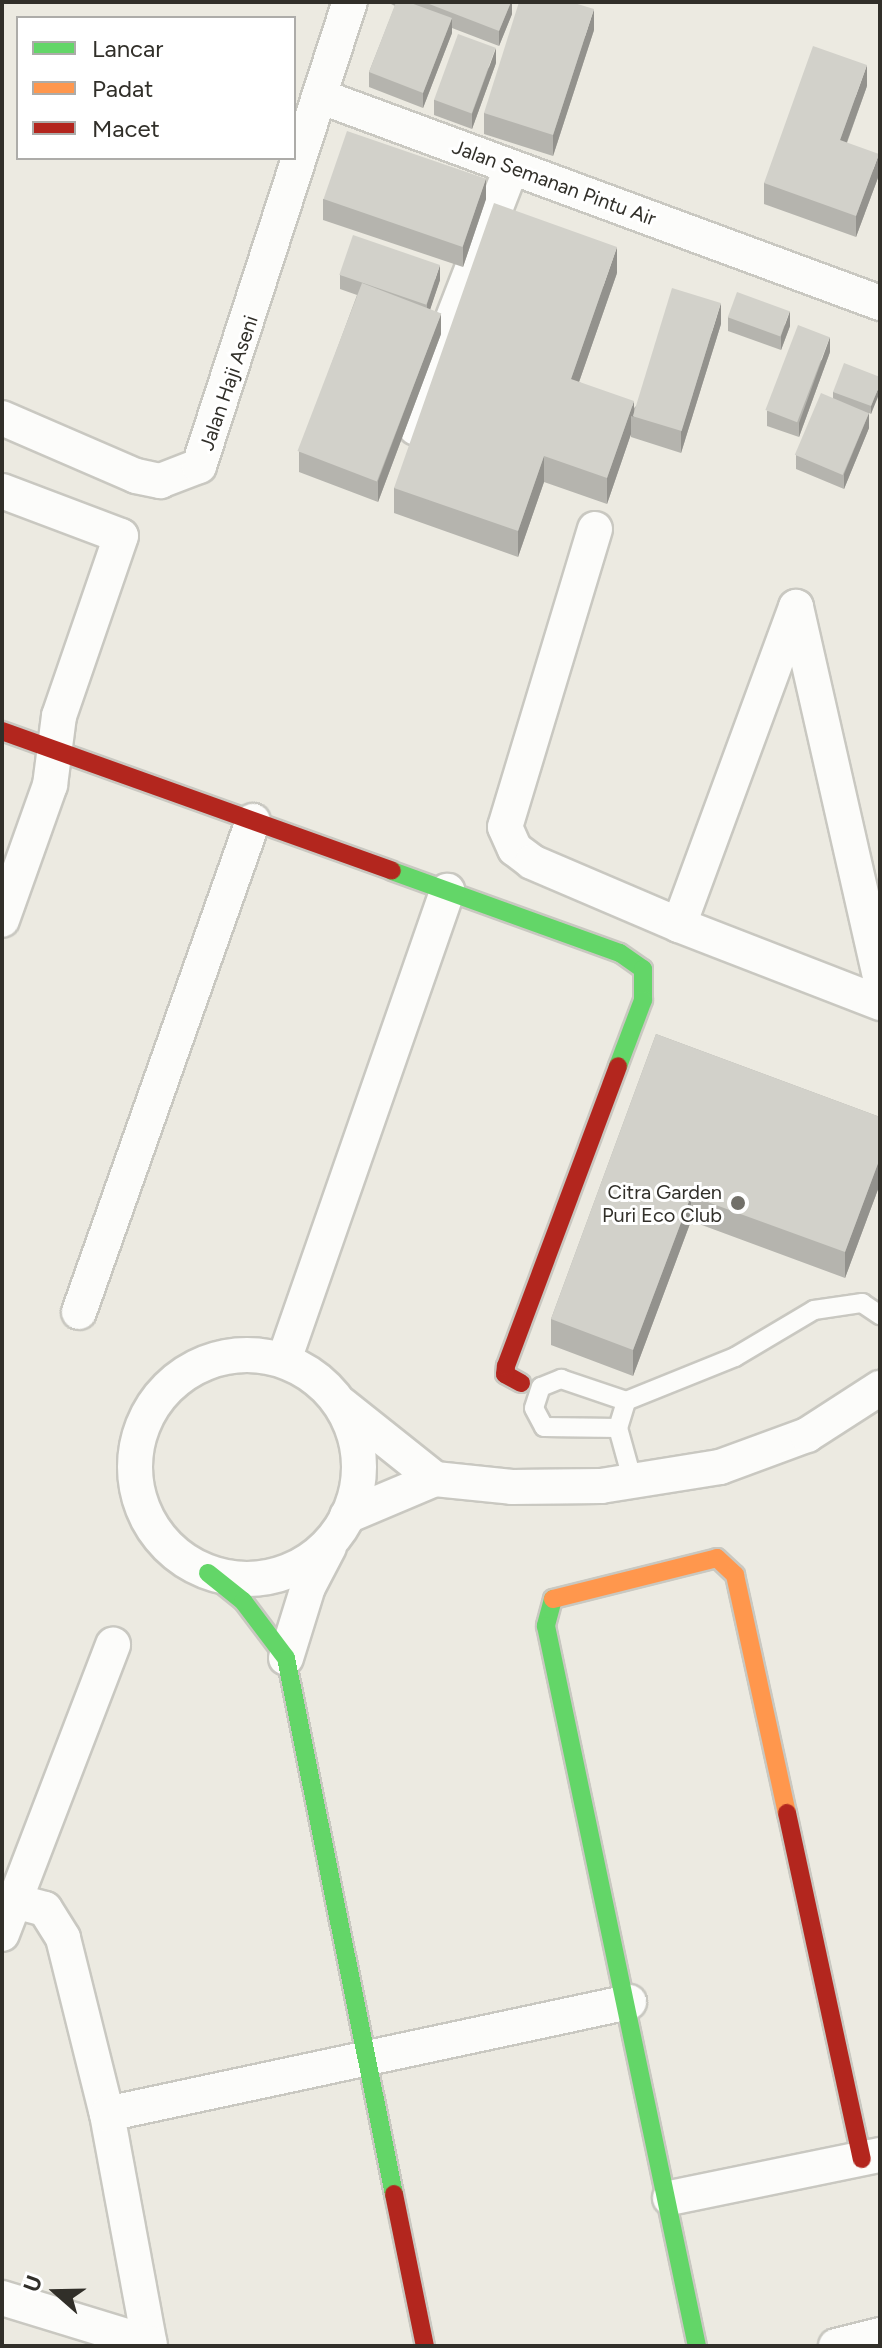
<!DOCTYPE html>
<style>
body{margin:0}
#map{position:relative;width:882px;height:2348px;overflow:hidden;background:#eceae1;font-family:Figtree,sans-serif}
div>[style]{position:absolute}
.roads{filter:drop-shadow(2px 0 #c9c8c1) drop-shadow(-2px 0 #c9c8c1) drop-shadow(0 2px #c9c8c1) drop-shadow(0 -2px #c9c8c1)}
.lane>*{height:18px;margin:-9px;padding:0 9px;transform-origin:9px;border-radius:9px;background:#fcfcfa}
.street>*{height:34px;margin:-17px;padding:0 17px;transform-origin:17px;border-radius:17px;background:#fcfcfa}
.street>.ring{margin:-17px;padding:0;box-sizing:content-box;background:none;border:34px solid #fcfcfa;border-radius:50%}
.fast>*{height:18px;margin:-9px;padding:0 9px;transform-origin:9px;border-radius:9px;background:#63d668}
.slow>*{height:18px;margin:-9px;padding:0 9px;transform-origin:9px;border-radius:9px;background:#ff974d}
.jam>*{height:18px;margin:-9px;padding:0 9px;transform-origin:9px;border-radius:9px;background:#b3261e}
.wall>*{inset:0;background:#b5b4ae}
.shaded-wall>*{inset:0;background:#93928d}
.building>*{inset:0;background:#d2d1ca;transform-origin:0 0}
.dots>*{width:22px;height:22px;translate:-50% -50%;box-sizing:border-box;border:4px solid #fff;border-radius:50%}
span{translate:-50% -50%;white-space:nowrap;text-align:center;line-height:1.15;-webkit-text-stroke:6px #fff;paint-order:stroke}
.street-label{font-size:20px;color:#312f29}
.poi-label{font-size:20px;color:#312f29}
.right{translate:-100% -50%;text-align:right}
.frame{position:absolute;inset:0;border:4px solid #312f29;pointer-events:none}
.legend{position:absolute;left:16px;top:16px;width:280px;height:144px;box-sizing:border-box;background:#fff;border:2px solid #adaca9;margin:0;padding:10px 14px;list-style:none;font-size:24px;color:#312f29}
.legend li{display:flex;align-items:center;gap:16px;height:40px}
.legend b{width:40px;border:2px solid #adaca9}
.north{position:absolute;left:16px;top:2252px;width:80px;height:80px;-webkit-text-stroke:6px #fff;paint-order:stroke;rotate:290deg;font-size:22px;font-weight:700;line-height:32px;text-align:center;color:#312f29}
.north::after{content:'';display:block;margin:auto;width:28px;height:36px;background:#312f29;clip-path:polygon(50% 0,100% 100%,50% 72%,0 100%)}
</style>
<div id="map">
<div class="roads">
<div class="lane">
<div style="left:618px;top:1428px;width:74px;rotate:-179.2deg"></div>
<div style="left:544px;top:1427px;width:21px;rotate:-118deg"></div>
<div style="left:534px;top:1408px;width:22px;rotate:-72deg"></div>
<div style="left:541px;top:1387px;width:22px;rotate:-22deg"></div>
<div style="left:561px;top:1379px;width:69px;rotate:18.7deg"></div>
<div style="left:633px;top:1482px;width:56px;rotate:-105.5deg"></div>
<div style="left:618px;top:1428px;width:28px;rotate:-73deg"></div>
<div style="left:626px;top:1401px;width:118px;rotate:-22deg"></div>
<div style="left:735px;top:1357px;width:92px;rotate:-30.7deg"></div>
<div style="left:814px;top:1310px;width:49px;rotate:-8.3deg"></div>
<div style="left:862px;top:1303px;width:22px;rotate:34deg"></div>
</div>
<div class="street">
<div style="left:322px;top:97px;width:595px;rotate:20.26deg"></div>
<div style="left:2px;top:418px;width:146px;rotate:23.4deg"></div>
<div style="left:136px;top:476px;width:25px;rotate:12deg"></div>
<div style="left:160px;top:481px;width:42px;rotate:-21deg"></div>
<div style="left:199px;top:466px;width:488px;rotate:-72deg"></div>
<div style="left:416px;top:428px;width:64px;rotate:-73.6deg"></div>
<div style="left:434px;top:367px;width:213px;rotate:-68.8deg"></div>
<div style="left:2px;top:491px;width:127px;rotate:20.7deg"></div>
<div style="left:121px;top:536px;width:190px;rotate:109deg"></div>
<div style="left:59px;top:716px;width:70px;rotate:97.4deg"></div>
<div style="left:50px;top:785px;width:143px;rotate:109.6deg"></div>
<div style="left:595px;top:529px;width:311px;rotate:106.8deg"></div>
<div style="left:505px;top:827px;width:24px;rotate:66deg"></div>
<div style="left:515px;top:849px;width:21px;rotate:37deg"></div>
<div style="left:532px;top:862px;width:160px;rotate:23.2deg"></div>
<div style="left:679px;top:925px;width:216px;rotate:21.2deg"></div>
<div style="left:796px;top:607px;width:378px;rotate:77.2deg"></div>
<div style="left:679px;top:925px;width:339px;rotate:-69.8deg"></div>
<div style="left:79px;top:1312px;width:521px;rotate:-70.49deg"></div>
<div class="ring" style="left:135px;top:1355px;width:190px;height:190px"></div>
<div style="left:284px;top:1360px;width:497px;rotate:-70.8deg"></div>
<div style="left:341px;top:1404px;width:120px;rotate:38.6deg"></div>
<div style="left:347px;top:1516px;width:95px;rotate:-22.8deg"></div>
<div style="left:435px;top:1479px;width:77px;rotate:5.9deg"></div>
<div style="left:512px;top:1487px;width:89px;rotate:-0.6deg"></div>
<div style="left:601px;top:1486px;width:121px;rotate:-9.1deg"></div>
<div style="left:720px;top:1467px;width:93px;rotate:-20.2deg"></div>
<div style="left:807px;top:1435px;width:87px;rotate:-32.8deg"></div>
<div style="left:286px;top:1658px;width:74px;rotate:-72.8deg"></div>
<div style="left:308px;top:1587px;width:45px;rotate:-62.3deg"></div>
<div style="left:15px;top:1901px;width:31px;rotate:15deg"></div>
<div style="left:45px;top:1909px;width:34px;rotate:58deg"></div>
<div style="left:63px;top:1938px;width:181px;rotate:76deg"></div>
<div style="left:107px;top:2114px;width:236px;rotate:79.5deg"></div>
<div style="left:2px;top:1934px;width:310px;rotate:-69deg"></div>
<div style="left:107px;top:2114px;width:534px;rotate:-12.11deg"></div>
<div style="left:670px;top:2198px;width:214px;rotate:-11.6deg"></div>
<div style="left:2px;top:2298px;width:154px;rotate:17deg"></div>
<div style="left:836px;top:2346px;width:45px;rotate:-14deg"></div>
</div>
<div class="fast">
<div style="left:392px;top:871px;width:242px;rotate:19.8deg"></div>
<div style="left:620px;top:953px;width:28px;rotate:35deg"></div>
<div style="left:643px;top:969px;width:31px;rotate:90deg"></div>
<div style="left:643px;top:1000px;width:71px;rotate:110.7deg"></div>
<div style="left:208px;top:1573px;width:45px;rotate:38.7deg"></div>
<div style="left:243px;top:1601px;width:71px;rotate:53deg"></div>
<div style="left:286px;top:1658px;width:547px;rotate:78.61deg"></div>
<div style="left:553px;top:1599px;width:28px;rotate:105deg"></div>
<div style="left:546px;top:1626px;width:736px;rotate:78.16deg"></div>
</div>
<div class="slow">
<div style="left:553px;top:1599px;width:169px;rotate:-14deg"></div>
<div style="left:717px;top:1558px;width:25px;rotate:43deg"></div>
<div style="left:735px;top:1575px;width:244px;rotate:77.7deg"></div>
</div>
<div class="jam">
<div style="left:2px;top:731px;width:414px;rotate:19.7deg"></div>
<div style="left:521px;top:1383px;width:18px;rotate:-151deg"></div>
<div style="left:505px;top:1374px;width:8px;rotate:-83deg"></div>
<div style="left:506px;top:1366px;width:320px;rotate:-69.5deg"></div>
<div style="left:787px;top:1813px;width:354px;rotate:77.8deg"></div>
<div style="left:394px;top:2194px;width:155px;rotate:78.5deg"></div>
</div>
</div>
<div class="wall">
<div style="clip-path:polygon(387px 2px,512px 2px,512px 14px,499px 46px,452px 28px,452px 33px,423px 108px,369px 87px,369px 72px,395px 6px)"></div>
<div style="clip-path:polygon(594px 30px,553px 156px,484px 134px,484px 113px)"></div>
<div style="clip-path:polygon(496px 63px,472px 129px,434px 115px,434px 100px)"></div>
<div style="clip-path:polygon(867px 86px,847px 143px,879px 175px,856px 237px,764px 204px,764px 183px)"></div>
<div style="clip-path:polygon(323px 199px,486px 199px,463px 267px,323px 220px)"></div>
<div style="clip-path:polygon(617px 273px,579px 382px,634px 408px,721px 324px,681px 453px,631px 437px,631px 434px,607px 504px,544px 482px,518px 557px,394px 513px,394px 488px)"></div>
<div style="clip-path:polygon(340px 275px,440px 280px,430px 309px,441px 334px,378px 502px,299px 472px,299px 452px,357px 295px,340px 289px)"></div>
<div style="clip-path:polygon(728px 317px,790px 326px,781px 350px,728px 331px)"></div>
<div style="clip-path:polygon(830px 352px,799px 437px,767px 426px,767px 411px)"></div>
<div style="clip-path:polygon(880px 377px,871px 414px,869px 413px,869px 428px,844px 489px,796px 469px,796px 455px,833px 398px,833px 392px)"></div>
<div style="clip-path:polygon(656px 1034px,880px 1117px,880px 1184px,845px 1278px,691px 1221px,633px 1376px,551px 1345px,551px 1319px)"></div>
</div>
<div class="shaded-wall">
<div style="clip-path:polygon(511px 2px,512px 2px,512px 14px,499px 46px,499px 31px)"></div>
<div style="clip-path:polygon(594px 9px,594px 30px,553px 156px,553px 135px)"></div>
<div style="clip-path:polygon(452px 18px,452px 33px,423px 108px,423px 93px)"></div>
<div style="clip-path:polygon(496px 48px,496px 63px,472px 129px,472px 114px)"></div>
<div style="clip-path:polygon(867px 65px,867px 86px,840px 161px,840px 140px)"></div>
<div style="clip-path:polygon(879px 154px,879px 175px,856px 237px,856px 216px)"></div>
<div style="clip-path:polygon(486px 178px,486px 199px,463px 267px,463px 246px)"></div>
<div style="clip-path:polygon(617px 247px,617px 273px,571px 405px,571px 379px)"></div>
<div style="clip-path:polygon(440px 265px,440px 280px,427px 319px,427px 304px)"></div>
<div style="clip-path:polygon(721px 303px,721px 324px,681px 453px,681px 432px)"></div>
<div style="clip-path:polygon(790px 311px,790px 326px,781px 350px,781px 336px)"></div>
<div style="clip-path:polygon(441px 313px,441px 334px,378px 502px,378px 481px)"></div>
<div style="clip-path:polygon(830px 337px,830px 352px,799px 437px,799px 423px)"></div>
<div style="clip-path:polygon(880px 384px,880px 392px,871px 414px,871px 406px)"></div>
<div style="clip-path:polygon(634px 401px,634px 417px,631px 416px,631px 434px,607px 504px,607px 478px)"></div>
<div style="clip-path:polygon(869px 413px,869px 428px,844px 489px,844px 474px)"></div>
<div style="clip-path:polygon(544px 456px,544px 482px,518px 557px,518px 531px)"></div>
<div style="clip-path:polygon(880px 1158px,880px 1184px,845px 1278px,845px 1252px)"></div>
<div style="clip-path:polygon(691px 1196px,691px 1221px,633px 1376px,633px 1350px)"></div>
</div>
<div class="building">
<div style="clip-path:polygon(396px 2px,408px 2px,452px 18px,423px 93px,369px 72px)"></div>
<div style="clip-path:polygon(424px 2px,511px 2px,499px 31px)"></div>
<div style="clip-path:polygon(519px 2px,571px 2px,594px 9px,553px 135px,484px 113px)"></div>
<div style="left:458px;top:34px;width:40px;height:70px;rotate:20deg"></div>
<div style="clip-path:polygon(813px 46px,867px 65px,840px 140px,879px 154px,856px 216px,764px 183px)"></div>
<div style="left:347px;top:131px;width:147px;height:72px;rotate:19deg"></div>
<div style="clip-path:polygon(494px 203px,617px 247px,571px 379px,634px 401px,607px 478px,544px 456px,518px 531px,394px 488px)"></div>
<div style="left:353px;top:235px;width:92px;height:42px;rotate:19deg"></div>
<div style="left:362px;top:283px;width:85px;height:180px;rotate:21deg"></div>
<div style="left:672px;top:288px;width:51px;height:134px;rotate:17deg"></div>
<div style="left:737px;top:292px;width:56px;height:27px;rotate:20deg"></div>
<div style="left:798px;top:325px;width:34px;height:91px;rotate:21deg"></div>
<div style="clip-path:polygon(844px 363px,880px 377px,880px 384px,871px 406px,833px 392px)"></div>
<div style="left:821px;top:393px;width:52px;height:67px;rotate:23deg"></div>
<div style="clip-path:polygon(656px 1034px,880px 1117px,880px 1158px,845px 1252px,691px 1196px,633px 1350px,551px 1319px)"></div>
</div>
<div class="dots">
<div style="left:738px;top:1203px;background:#727069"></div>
</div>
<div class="street-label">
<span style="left:554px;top:183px;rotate:20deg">Jalan Semanan Pintu Air</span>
<span style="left:229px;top:383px;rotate:-71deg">Jalan Haji Aseni</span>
</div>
<div class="poi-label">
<span class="right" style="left:722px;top:1204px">Citra Garden<br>Puri Eco Club</span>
</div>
<div class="frame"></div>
<ul class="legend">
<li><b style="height:10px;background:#63d668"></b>Lancar</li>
<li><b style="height:10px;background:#ff974d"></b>Padat</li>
<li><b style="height:10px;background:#b3261e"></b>Macet</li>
</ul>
<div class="north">U</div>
</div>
